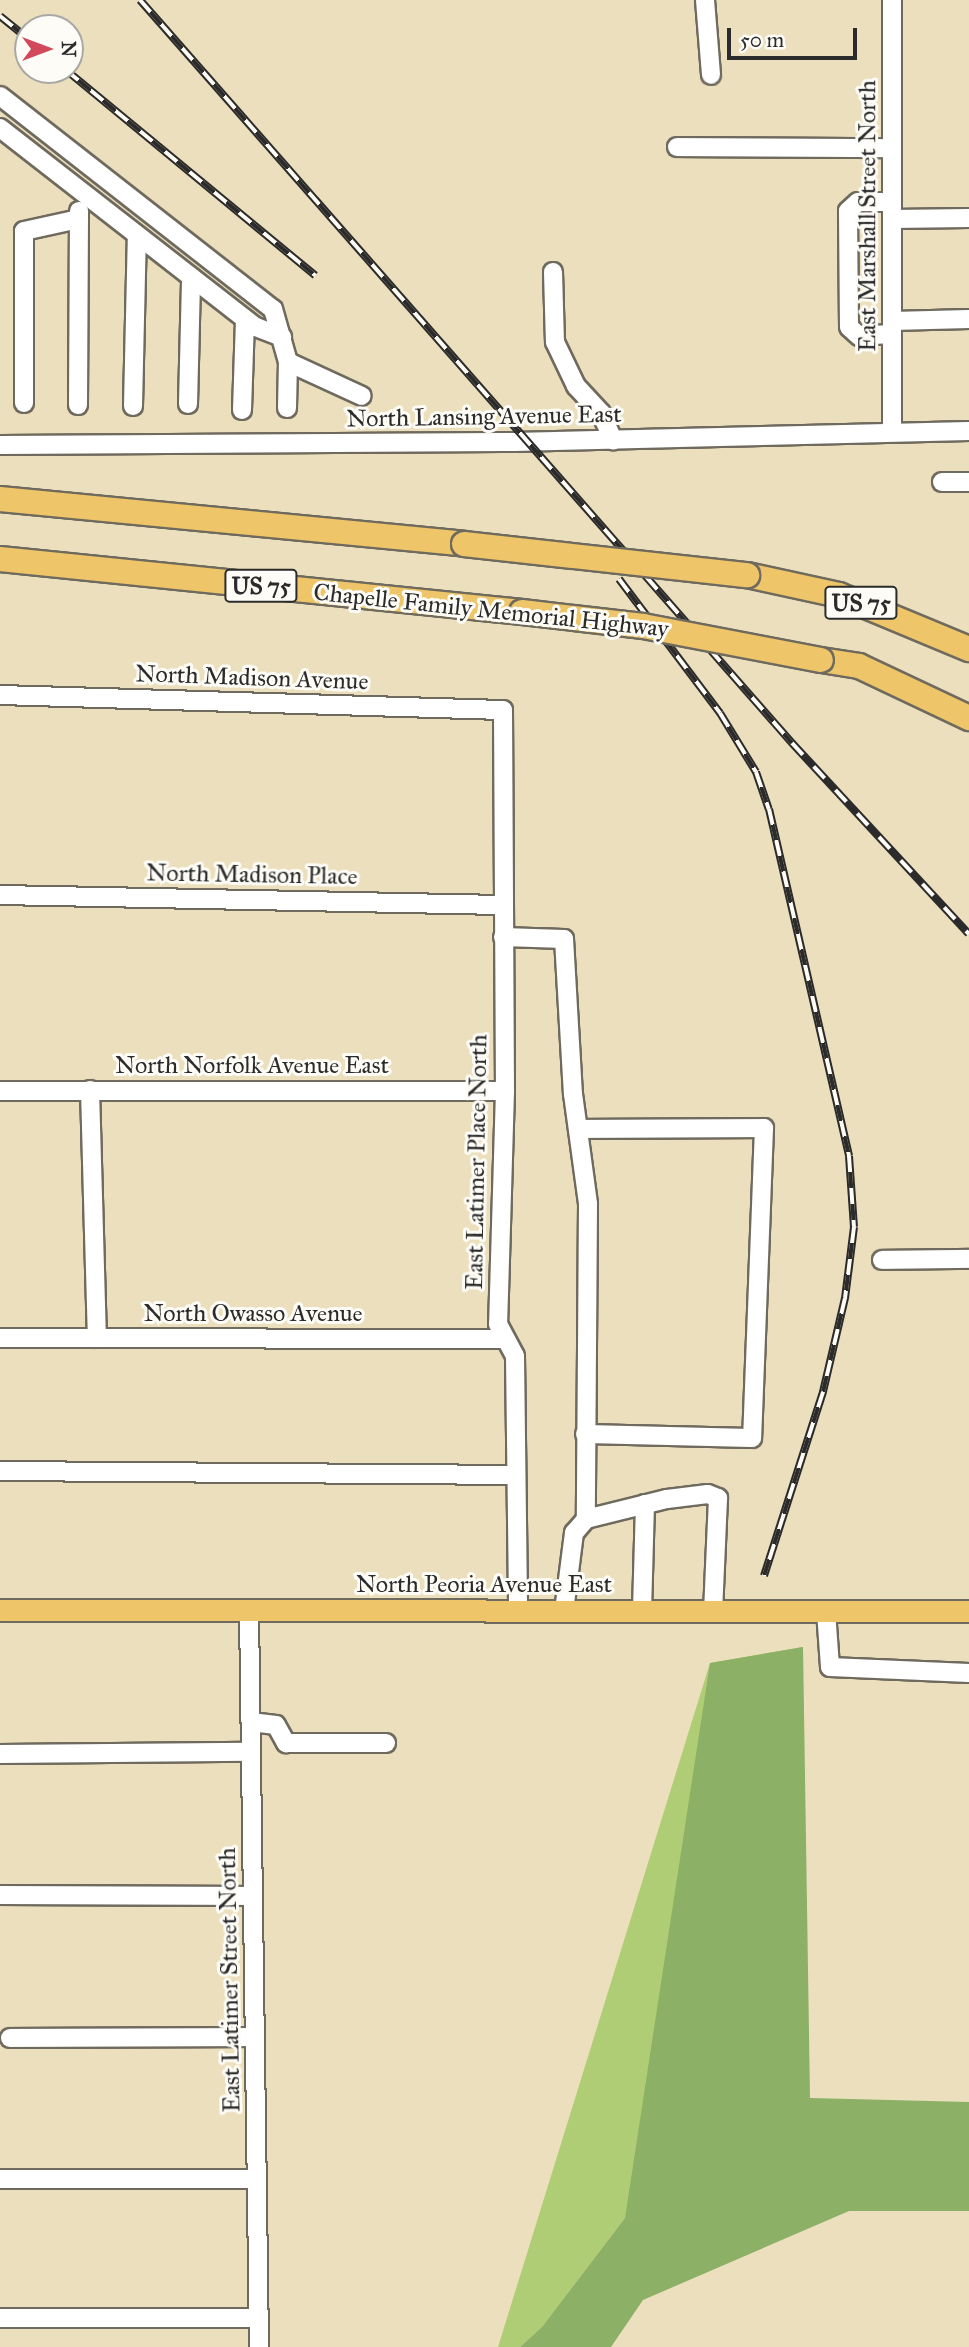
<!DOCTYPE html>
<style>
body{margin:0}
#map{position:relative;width:969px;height:2347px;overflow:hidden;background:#ecdfbd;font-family:"IM FELL Great Primer",serif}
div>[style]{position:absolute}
.green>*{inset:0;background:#afcd74}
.forest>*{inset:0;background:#8bb066}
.roads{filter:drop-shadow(2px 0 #6f6a5e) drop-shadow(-2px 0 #6f6a5e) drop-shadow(0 2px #6f6a5e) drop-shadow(0 -2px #6f6a5e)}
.minor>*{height:18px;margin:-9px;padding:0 9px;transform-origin:9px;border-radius:9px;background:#fff}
.major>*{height:21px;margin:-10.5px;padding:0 10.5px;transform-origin:10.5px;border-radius:10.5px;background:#eec569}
.highway>*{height:24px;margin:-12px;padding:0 12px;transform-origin:12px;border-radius:12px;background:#eec569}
.rail>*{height:8px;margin-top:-4px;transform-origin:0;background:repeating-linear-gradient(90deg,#fdfcf7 0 16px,#2b2b2b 0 32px);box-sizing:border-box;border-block:2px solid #2b2b2b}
.bridges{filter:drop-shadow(2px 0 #6f6a5e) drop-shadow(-2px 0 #6f6a5e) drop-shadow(0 2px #6f6a5e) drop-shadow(0 -2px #6f6a5e)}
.highway-bridge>*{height:24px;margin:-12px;padding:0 12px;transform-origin:12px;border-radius:12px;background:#eec569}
span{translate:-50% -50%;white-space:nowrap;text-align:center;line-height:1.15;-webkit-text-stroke:6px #fdfcf7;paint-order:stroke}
.shield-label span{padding:2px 5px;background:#fdfcf7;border:2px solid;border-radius:5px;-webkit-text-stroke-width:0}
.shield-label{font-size:23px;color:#2b2b2b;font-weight:700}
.street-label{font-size:24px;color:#2b2b2b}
.north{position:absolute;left:14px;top:14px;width:70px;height:70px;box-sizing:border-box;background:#fdfcf7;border:2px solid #a9a8a5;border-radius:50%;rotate:90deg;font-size:19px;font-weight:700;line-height:28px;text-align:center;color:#2b2b2b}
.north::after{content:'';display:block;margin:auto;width:24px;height:32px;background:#d1495b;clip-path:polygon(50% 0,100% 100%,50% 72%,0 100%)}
.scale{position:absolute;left:727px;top:28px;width:130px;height:32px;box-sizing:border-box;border:4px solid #2b2b2b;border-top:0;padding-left:9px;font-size:21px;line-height:24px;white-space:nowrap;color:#2b2b2b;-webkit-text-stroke:5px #fdfcf7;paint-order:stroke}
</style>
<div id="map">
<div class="green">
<div style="clip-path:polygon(803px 1647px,625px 2218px,542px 2327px,520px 2347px,498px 2347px,710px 1663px)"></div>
</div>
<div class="forest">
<div style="clip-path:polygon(803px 1647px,810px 2098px,969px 2102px,969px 2211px,849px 2211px,643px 2300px,611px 2347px,520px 2347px,542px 2327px,625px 2218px,710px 1663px)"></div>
</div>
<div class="roads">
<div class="minor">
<div style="left:705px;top:0;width:75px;rotate:85.4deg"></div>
<div style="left:892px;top:0;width:432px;rotate:90deg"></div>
<div style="left:0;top:96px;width:346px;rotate:38deg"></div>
<div style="left:273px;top:309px;width:55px;rotate:74.2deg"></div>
<div style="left:288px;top:362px;width:81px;rotate:24.7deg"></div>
<div style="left:0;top:128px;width:324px;rotate:37.9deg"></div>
<div style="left:256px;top:327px;width:28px;rotate:21deg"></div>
<div style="left:677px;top:147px;width:215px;rotate:0.3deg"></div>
<div style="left:892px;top:219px;width:77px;rotate:-0.7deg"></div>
<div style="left:553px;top:272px;width:70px;rotate:88.4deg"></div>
<div style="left:555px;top:342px;width:49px;rotate:64.5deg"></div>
<div style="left:576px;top:386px;width:37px;rotate:47deg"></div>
<div style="left:601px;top:413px;width:30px;rotate:66deg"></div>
<div style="left:892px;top:321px;width:77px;rotate:-1.5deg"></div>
<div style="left:892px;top:334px;width:33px;rotate:177deg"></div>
<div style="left:859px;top:336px;width:13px;rotate:-138deg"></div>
<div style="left:849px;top:327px;width:116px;rotate:-90.5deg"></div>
<div style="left:848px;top:211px;width:13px;rotate:-42deg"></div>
<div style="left:858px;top:202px;width:34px"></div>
<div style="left:24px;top:403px;width:172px;rotate:-90deg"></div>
<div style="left:24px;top:231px;width:56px;rotate:-12.3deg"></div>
<div style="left:188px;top:404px;width:127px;rotate:-88.6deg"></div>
<div style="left:78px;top:405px;width:194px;rotate:-89.7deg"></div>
<div style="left:133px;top:406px;width:171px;rotate:-88.7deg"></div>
<div style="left:287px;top:408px;width:46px;rotate:-88.8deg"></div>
<div style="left:242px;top:410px;width:91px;rotate:-88.1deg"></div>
<div style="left:0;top:445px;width:514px;rotate:-0.33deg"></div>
<div style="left:514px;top:442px;width:455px;rotate:-1.4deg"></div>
<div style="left:942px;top:482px;width:27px"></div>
<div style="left:0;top:695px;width:503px;rotate:1.71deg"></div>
<div style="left:503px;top:710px;width:381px;rotate:89.7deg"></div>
<div style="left:505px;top:1091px;width:233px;rotate:91.7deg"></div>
<div style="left:498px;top:1324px;width:36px;rotate:62deg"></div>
<div style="left:515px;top:1356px;width:255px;rotate:89.3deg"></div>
<div style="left:0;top:895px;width:503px;rotate:1.14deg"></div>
<div style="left:503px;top:937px;width:61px;rotate:1.9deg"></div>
<div style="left:564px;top:939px;width:155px;rotate:86.7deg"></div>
<div style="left:573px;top:1094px;width:111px;rotate:82.2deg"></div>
<div style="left:588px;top:1204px;width:315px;rotate:90.4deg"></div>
<div style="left:90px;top:1090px;width:248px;rotate:88.4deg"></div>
<div style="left:0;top:1091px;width:505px"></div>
<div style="left:578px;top:1129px;width:186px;rotate:-0.3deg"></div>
<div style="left:764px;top:1128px;width:310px;rotate:92.2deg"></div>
<div style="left:752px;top:1438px;width:167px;rotate:-178.6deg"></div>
<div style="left:882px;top:1260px;width:87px;rotate:-0.7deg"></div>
<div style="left:0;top:1338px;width:505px;rotate:0.11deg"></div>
<div style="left:0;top:1471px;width:516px;rotate:0.44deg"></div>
<div style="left:249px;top:1611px;width:736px;rotate:89.22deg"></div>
<div style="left:564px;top:1611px;width:79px;rotate:-82.7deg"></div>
<div style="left:574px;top:1533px;width:18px;rotate:-49deg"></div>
<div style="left:586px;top:1519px;width:83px;rotate:-13.9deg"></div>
<div style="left:667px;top:1499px;width:41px;rotate:-7deg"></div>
<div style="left:708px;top:1494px;width:11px;rotate:22deg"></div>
<div style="left:718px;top:1498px;width:113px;rotate:92.5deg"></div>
<div style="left:642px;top:1611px;width:107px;rotate:-88.4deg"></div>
<div style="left:826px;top:1611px;width:56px;rotate:85.9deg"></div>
<div style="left:830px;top:1667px;width:139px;rotate:2.5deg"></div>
<div style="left:251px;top:1722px;width:25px;rotate:7deg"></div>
<div style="left:276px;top:1725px;width:21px;rotate:61deg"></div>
<div style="left:286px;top:1743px;width:100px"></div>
<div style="left:0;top:1754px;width:251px;rotate:-0.5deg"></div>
<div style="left:0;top:1895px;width:253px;rotate:0.2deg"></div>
<div style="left:10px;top:2038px;width:244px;rotate:-0.2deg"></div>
<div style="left:0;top:2179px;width:257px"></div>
<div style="left:0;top:2318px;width:258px"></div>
</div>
<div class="major">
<div style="left:0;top:1610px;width:969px;rotate:0.06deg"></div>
</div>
<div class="highway">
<div style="left:0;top:499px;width:466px;rotate:5.5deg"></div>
<div style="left:0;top:559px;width:525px;rotate:5.8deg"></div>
<div style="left:747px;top:575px;width:94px;rotate:12.3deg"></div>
<div style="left:839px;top:595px;width:141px;rotate:22.6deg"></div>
<div style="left:821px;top:660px;width:38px;rotate:9deg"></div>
<div style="left:859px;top:666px;width:122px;rotate:25.3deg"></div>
</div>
</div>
<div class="rail">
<div style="left:140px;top:0;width:989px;rotate:48.73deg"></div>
<div style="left:792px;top:743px;width:260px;rotate:47.2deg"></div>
<div style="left:0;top:16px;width:36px;rotate:39deg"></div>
<div style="left:66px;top:70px;width:323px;rotate:39.5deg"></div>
<div style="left:619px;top:579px;width:168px;rotate:53deg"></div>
<div style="left:720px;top:713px;width:69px;rotate:58.6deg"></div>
<div style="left:756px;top:772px;width:39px;rotate:71deg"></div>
<div style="left:769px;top:809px;width:356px;rotate:77deg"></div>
<div style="left:849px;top:1156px;width:71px;rotate:86deg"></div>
<div style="left:854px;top:1227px;width:72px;rotate:97.2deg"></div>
<div style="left:845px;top:1298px;width:97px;rotate:103.2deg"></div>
<div style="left:823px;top:1392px;width:193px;rotate:107.8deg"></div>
</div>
<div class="bridges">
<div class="highway-bridge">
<div style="left:464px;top:544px;width:285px;rotate:6.3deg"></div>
<div style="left:522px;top:612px;width:122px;rotate:6.6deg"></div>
<div style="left:643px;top:626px;width:181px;rotate:10.8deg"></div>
</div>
</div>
<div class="shield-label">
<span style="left:261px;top:586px">US 75</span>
<span style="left:861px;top:603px">US 75</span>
</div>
<div class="street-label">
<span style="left:868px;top:216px;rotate:-90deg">East Marshall Street North</span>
<span style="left:484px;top:417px;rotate:-1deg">North Lansing Avenue East</span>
<span style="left:491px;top:611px;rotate:6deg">Chapelle Family Memorial Highway</span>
<span style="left:252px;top:678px;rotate:2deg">North Madison Avenue</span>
<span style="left:252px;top:875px;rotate:1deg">North Madison Place</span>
<span style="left:252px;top:1066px">North Norfolk Avenue East</span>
<span style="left:477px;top:1162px;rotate:-89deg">East Latimer Place North</span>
<span style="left:253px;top:1314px">North Owasso Avenue</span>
<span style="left:484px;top:1585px">North Peoria Avenue East</span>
<span style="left:230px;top:1980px;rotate:-91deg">East Latimer Street North</span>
</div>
<div class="north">N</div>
<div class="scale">50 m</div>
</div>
